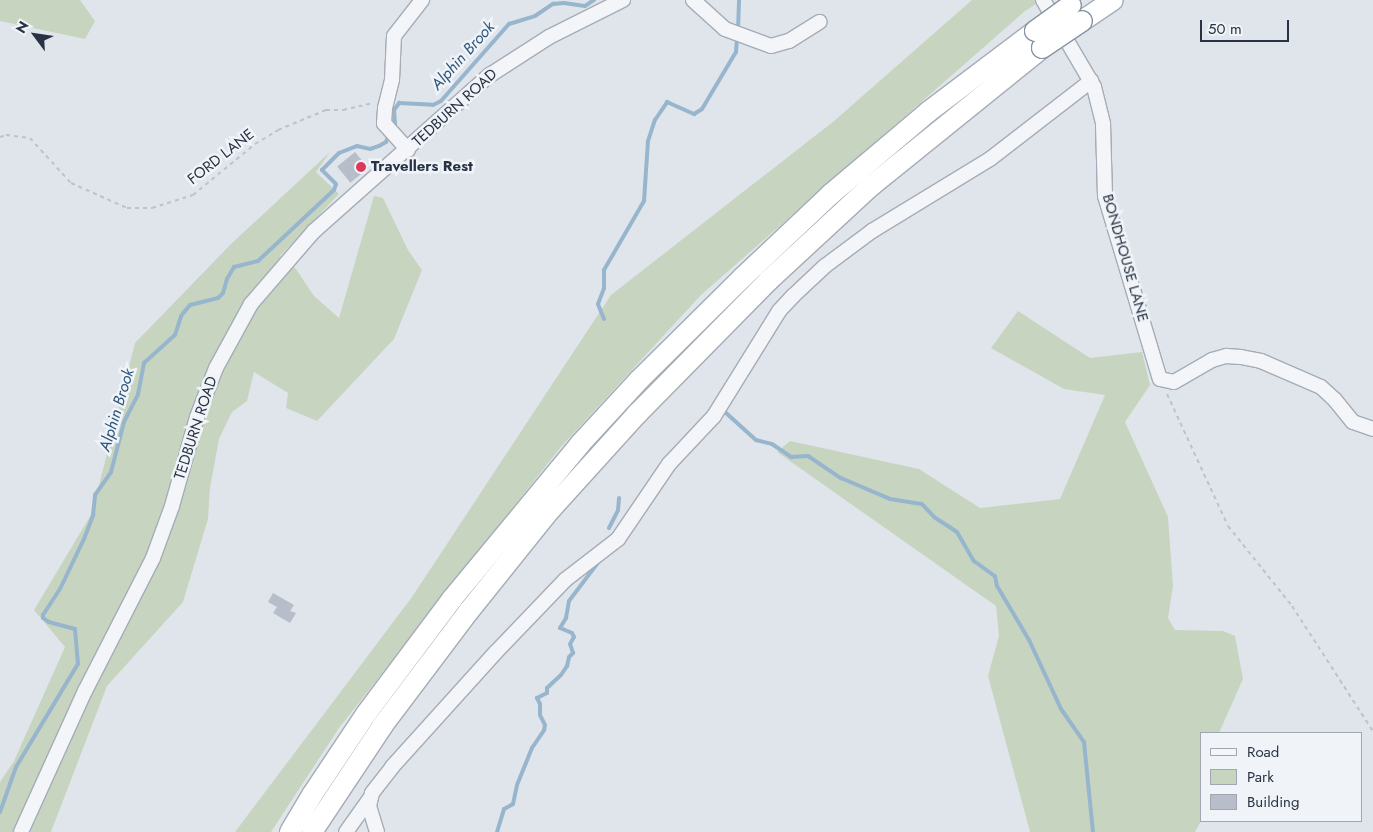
<!DOCTYPE html>
<style>
body{margin:0}
#map{position:relative;width:1373px;height:832px;overflow:hidden;background:#e0e5eb;font-family:Jost,sans-serif}
div>[style]{position:absolute}
.green>*{inset:0;background:#c7d5c0}
.stream>*{height:4px;margin:-2px;padding:0 2px;transform-origin:2px;border-radius:2px;background:#97b6ce}
.building>*{inset:0;background:#b7bec9;transform-origin:0 0}
.path>*{height:2px;margin-top:-1px;transform-origin:0;background:repeating-linear-gradient(90deg,#bec3c9 0 4px,transparent 0 8px)}
.roads{filter:drop-shadow(1px 0 #a5acb6) drop-shadow(-1px 0 #a5acb6) drop-shadow(0 1px #a5acb6) drop-shadow(0 -1px #a5acb6)}
.minor>*{height:14px;margin:-7px;padding:0 7px;transform-origin:7px;border-radius:7px;background:#f3f5f8}
.highway>*{height:20px;margin:-10px;padding:0 10px;transform-origin:10px;border-radius:10px;background:#fff}
.bridges{filter:drop-shadow(1px 0 #8693a3) drop-shadow(-1px 0 #8693a3) drop-shadow(0 1px #8693a3) drop-shadow(0 -1px #8693a3)}
.highway-bridge>*{height:20px;margin:-10px;padding:0 10px;transform-origin:10px;border-radius:10px;background:#fff}
.dots>*{width:14px;height:14px;translate:-50% -50%;box-sizing:border-box;border:2px solid #f0f4f8;border-radius:50%}
span{translate:-50% -50%;white-space:nowrap;text-align:center;line-height:1.15;-webkit-text-stroke:5px #f0f4f8;paint-order:stroke}
.street-label{font-size:15px;color:#273344}
.poi-label{font-size:15px;color:#273344;font-weight:700}
.left{translate:0 -50%;text-align:left}
.water-label{font-size:16px;color:#2d557c;font-style:italic}
.legend{position:absolute;left:1200px;top:732px;width:162px;height:90px;box-sizing:border-box;background:#f0f4f8;border:1px solid #a0a7b0;margin:0;padding:6px 9px;list-style:none;font-size:15px;color:#273344}
.legend li{display:flex;align-items:center;gap:10px;height:25px}
.legend b{width:25px;border:1px solid #a0a7b0}
.north{position:absolute;left:10px;top:10px;width:50px;height:50px;-webkit-text-stroke:4px #f0f4f8;paint-order:stroke;rotate:301deg;font-size:14px;font-weight:700;line-height:20px;text-align:center;color:#273344}
.north::after{content:'';display:block;margin:auto;width:18px;height:22px;background:#273344;clip-path:polygon(50% 0,100% 100%,50% 72%,0 100%)}
.scale{position:absolute;left:1200px;top:20px;width:89px;height:22px;box-sizing:border-box;border:2px solid #273344;border-top:0;padding-left:6px;font-size:15px;line-height:18px;white-space:nowrap;color:#273344;-webkit-text-stroke:4px #f0f4f8;paint-order:stroke}
</style>
<div id="map">
<div class="green">
<div style="clip-path:polygon(0 0,80px 0,95px 21px,85px 39px,0 21px)"></div>
<div style="clip-path:polygon(972px 0,1042px 0,1025px 11px,701px 295px,560px 448px,339px 728px,271px 832px,235px 832px,412px 597px,611px 295px,834px 121px)"></div>
<div style="clip-path:polygon(330px 152px,316px 172px,339px 194px,280px 256px,296px 269px,314px 296px,339px 318px,374px 196px,383px 198px,408px 250px,422px 270px,394px 339px,317px 421px,286px 408px,288px 393px,254px 372px,247px 401px,232px 412px,219px 439px,210px 488px,208px 519px,183px 602px,107px 686px,51px 832px,0 832px,0 782px,14px 761px,65px 647px,34px 610px,92px 513px,135px 343px,231px 244px)"></div>
<div style="clip-path:polygon(1018px 311px,1090px 358px,1142px 352px,1150px 385px,1125px 422px,1168px 517px,1173px 586px,1168px 618px,1175px 630px,1223px 631px,1235px 636px,1243px 679px,1219px 733px,1202px 733px,1202px 819px,1195px 832px,1030px 832px,988px 676px,999px 636px,996px 606px,777px 452px,790px 441px,919px 469px,980px 508px,1060px 499px,1105px 395px,1064px 389px,991px 348px)"></div>
</div>
<div class="stream">
<div style="left:738px;top:30px;width:30px;rotate:-88deg"></div>
<div style="left:392px;top:129px;width:6px;rotate:-59deg"></div>
<div style="left:395px;top:124px;width:14px;rotate:-94deg"></div>
<div style="left:394px;top:110px;width:9px;rotate:-54deg"></div>
<div style="left:399px;top:103px;width:34px;rotate:3deg"></div>
<div style="left:433px;top:105px;width:9px;rotate:-27deg"></div>
<div style="left:441px;top:101px;width:103px;rotate:-48.6deg"></div>
<div style="left:509px;top:24px;width:27px;rotate:-17deg"></div>
<div style="left:535px;top:16px;width:22px;rotate:-34deg"></div>
<div style="left:553px;top:4px;width:11px;rotate:-5deg"></div>
<div style="left:564px;top:3px;width:21px;rotate:8deg"></div>
<div style="left:585px;top:6px;width:11px;rotate:-34deg"></div>
<div style="left:604px;top:319px;width:16px;rotate:-112deg"></div>
<div style="left:598px;top:304px;width:17px;rotate:-69deg"></div>
<div style="left:604px;top:288px;width:18px;rotate:-90deg"></div>
<div style="left:604px;top:270px;width:80px;rotate:-59.9deg"></div>
<div style="left:644px;top:201px;width:60px;rotate:-86.2deg"></div>
<div style="left:648px;top:141px;width:22px;rotate:-72deg"></div>
<div style="left:655px;top:120px;width:22px;rotate:-56deg"></div>
<div style="left:667px;top:102px;width:30px;rotate:24deg"></div>
<div style="left:694px;top:114px;width:9px;rotate:-32deg"></div>
<div style="left:702px;top:109px;width:66px;rotate:-59.2deg"></div>
<div style="left:736px;top:52px;width:15px;rotate:-86deg"></div>
<div style="left:725px;top:412px;width:42px;rotate:42.1deg"></div>
<div style="left:756px;top:440px;width:16px;rotate:14deg"></div>
<div style="left:772px;top:444px;width:23px;rotate:34deg"></div>
<div style="left:791px;top:457px;width:17px;rotate:-3deg"></div>
<div style="left:808px;top:456px;width:40px;rotate:34deg"></div>
<div style="left:841px;top:478px;width:53px;rotate:23.2deg"></div>
<div style="left:890px;top:499px;width:32px;rotate:9deg"></div>
<div style="left:922px;top:504px;width:18px;rotate:47deg"></div>
<div style="left:934px;top:517px;width:27px;rotate:33deg"></div>
<div style="left:957px;top:532px;width:34px;rotate:60deg"></div>
<div style="left:974px;top:561px;width:26px;rotate:36deg"></div>
<div style="left:995px;top:576px;width:10px;rotate:79deg"></div>
<div style="left:997px;top:586px;width:63px;rotate:59.3deg"></div>
<div style="left:1029px;top:640px;width:76px;rotate:65.1deg"></div>
<div style="left:1061px;top:709px;width:40px;rotate:55.1deg"></div>
<div style="left:1084px;top:742px;width:90px;rotate:84.3deg"></div>
<div style="left:609px;top:528px;width:20px;rotate:-63deg"></div>
<div style="left:618px;top:510px;width:12px;rotate:-85deg"></div>
<div style="left:0;top:812px;width:48px;rotate:-70.4deg"></div>
<div style="left:16px;top:767px;width:120px;rotate:-59deg"></div>
<div style="left:78px;top:664px;width:35px;rotate:-95deg"></div>
<div style="left:75px;top:629px;width:27px;rotate:-165deg"></div>
<div style="left:49px;top:622px;width:7px;rotate:-146deg"></div>
<div style="left:43px;top:618px;width:3px;rotate:-90deg"></div>
<div style="left:43px;top:615px;width:31px;rotate:-57deg"></div>
<div style="left:60px;top:589px;width:55px;rotate:-64.4deg"></div>
<div style="left:84px;top:539px;width:26px;rotate:-69deg"></div>
<div style="left:93px;top:515px;width:20px;rotate:-84deg"></div>
<div style="left:95px;top:495px;width:28px;rotate:-55deg"></div>
<div style="left:111px;top:472px;width:52px;rotate:-75.4deg"></div>
<div style="left:124px;top:422px;width:31px;rotate:-63deg"></div>
<div style="left:138px;top:394px;width:32px;rotate:-79deg"></div>
<div style="left:144px;top:363px;width:42px;rotate:-42.1deg"></div>
<div style="left:175px;top:335px;width:20px;rotate:-72deg"></div>
<div style="left:181px;top:316px;width:14px;rotate:-51deg"></div>
<div style="left:190px;top:305px;width:29px;rotate:-14deg"></div>
<div style="left:218px;top:298px;width:7px;rotate:-45deg"></div>
<div style="left:223px;top:293px;width:15px;rotate:-74deg"></div>
<div style="left:227px;top:279px;width:14px;rotate:-60deg"></div>
<div style="left:234px;top:267px;width:25px;rotate:-14deg"></div>
<div style="left:258px;top:261px;width:104px;rotate:-43.1deg"></div>
<div style="left:334px;top:190px;width:6px;rotate:-72deg"></div>
<div style="left:336px;top:184px;width:20px;rotate:-135deg"></div>
<div style="left:322px;top:170px;width:24px;rotate:-45deg"></div>
<div style="left:339px;top:153px;width:19px;rotate:-21deg"></div>
<div style="left:357px;top:146px;width:13px;rotate:13deg"></div>
<div style="left:370px;top:149px;width:9px;rotate:-18deg"></div>
<div style="left:379px;top:146px;width:8px;rotate:-30deg"></div>
<div style="left:386px;top:142px;width:8px;rotate:-67deg"></div>
<div style="left:497px;top:832px;width:24px;rotate:-73deg"></div>
<div style="left:504px;top:809px;width:10px;rotate:-29deg"></div>
<div style="left:513px;top:804px;width:19px;rotate:-78deg"></div>
<div style="left:517px;top:785px;width:40px;rotate:-68deg"></div>
<div style="left:532px;top:748px;width:22px;rotate:-56deg"></div>
<div style="left:544px;top:730px;width:5px;rotate:-79deg"></div>
<div style="left:545px;top:725px;width:11px;rotate:-117deg"></div>
<div style="left:540px;top:715px;width:11px;rotate:-90deg"></div>
<div style="left:540px;top:704px;width:7px;rotate:-117deg"></div>
<div style="left:537px;top:698px;width:11px;rotate:-27deg"></div>
<div style="left:547px;top:693px;width:5px;rotate:-90deg"></div>
<div style="left:547px;top:688px;width:19px;rotate:-43deg"></div>
<div style="left:561px;top:675px;width:11px;rotate:-56deg"></div>
<div style="left:567px;top:666px;width:9px;rotate:-77deg"></div>
<div style="left:569px;top:657px;width:6px;rotate:-45deg"></div>
<div style="left:573px;top:653px;width:9px;rotate:-108deg"></div>
<div style="left:570px;top:644px;width:8px;rotate:-60deg"></div>
<div style="left:574px;top:637px;width:4px;rotate:-117deg"></div>
<div style="left:572px;top:633px;width:13px;rotate:-157deg"></div>
<div style="left:560px;top:628px;width:12px;rotate:-59deg"></div>
<div style="left:566px;top:618px;width:17px;rotate:-80deg"></div>
<div style="left:569px;top:601px;width:51px;rotate:-52.9deg"></div>
</div>
<div class="building">
<div style="left:355px;top:152px;width:21px;height:23px;rotate:51deg"></div>
<div style="clip-path:polygon(273px 593px,294px 605px,290px 611px,296px 613px,290px 623px,273px 613px,277px 607px,268px 602px)"></div>
</div>
<div class="path">
<div style="left:0;top:137px;width:6px;rotate:-18deg"></div>
<div style="left:6px;top:135px;width:24px;rotate:7deg"></div>
<div style="left:30px;top:138px;width:61px;rotate:47.7deg"></div>
<div style="left:71px;top:183px;width:61px;rotate:24.1deg"></div>
<div style="left:127px;top:208px;width:25px"></div>
<div style="left:152px;top:208px;width:43px;rotate:-17.6deg"></div>
<div style="left:193px;top:195px;width:80px;rotate:-39.4deg"></div>
<div style="left:255px;top:144px;width:27px;rotate:-31deg"></div>
<div style="left:278px;top:130px;width:52px;rotate:-22.6deg"></div>
<div style="left:326px;top:110px;width:17px"></div>
<div style="left:343px;top:110px;width:31px;rotate:-13deg"></div>
<div style="left:1167px;top:394px;width:145px;rotate:65.2deg"></div>
<div style="left:1228px;top:526px;width:102px;rotate:51.3deg"></div>
<div style="left:1292px;top:606px;width:149px;rotate:57.1deg"></div>
</div>
<div class="roads">
<div class="minor">
<div style="left:693px;top:0;width:43px;rotate:42.2deg"></div>
<div style="left:725px;top:29px;width:49px;rotate:20.3deg"></div>
<div style="left:771px;top:46px;width:19px;rotate:-16deg"></div>
<div style="left:789px;top:41px;width:36px;rotate:-32deg"></div>
<div style="left:1043px;top:0;width:101px;rotate:59.6deg"></div>
<div style="left:1094px;top:87px;width:38px;rotate:76deg"></div>
<div style="left:1103px;top:124px;width:72px;rotate:88.4deg"></div>
<div style="left:1105px;top:196px;width:191px;rotate:73.3deg"></div>
<div style="left:1160px;top:379px;width:14px;rotate:12deg"></div>
<div style="left:1174px;top:382px;width:44px;rotate:-30.1deg"></div>
<div style="left:1212px;top:360px;width:15px;rotate:-16deg"></div>
<div style="left:1226px;top:356px;width:15px;rotate:4deg"></div>
<div style="left:1241px;top:357px;width:20px;rotate:11deg"></div>
<div style="left:1261px;top:361px;width:65px;rotate:23.4deg"></div>
<div style="left:1321px;top:387px;width:19px;rotate:43deg"></div>
<div style="left:1335px;top:400px;width:28px;rotate:51deg"></div>
<div style="left:1353px;top:422px;width:21px;rotate:19deg"></div>
<div style="left:408px;top:150px;width:36px;rotate:-132deg"></div>
<div style="left:384px;top:123px;width:15px;rotate:-86deg"></div>
<div style="left:385px;top:108px;width:29px;rotate:-76deg"></div>
<div style="left:392px;top:80px;width:44px;rotate:-87.4deg"></div>
<div style="left:394px;top:36px;width:46px;rotate:-52.1deg"></div>
<div style="left:21px;top:832px;width:155px;rotate:-65.6deg"></div>
<div style="left:85px;top:691px;width:149px;rotate:-62.9deg"></div>
<div style="left:153px;top:558px;width:55px;rotate:-69.9deg"></div>
<div style="left:172px;top:506px;width:92px;rotate:-74.3deg"></div>
<div style="left:197px;top:417px;width:53px;rotate:-68.8deg"></div>
<div style="left:216px;top:368px;width:73px;rotate:-61.3deg"></div>
<div style="left:251px;top:304px;width:96px;rotate:-49.2deg"></div>
<div style="left:314px;top:231px;width:235px;rotate:-41.6deg"></div>
<div style="left:490px;top:75px;width:70px;rotate:-32.8deg"></div>
<div style="left:549px;top:37px;width:83px;rotate:-26.6deg"></div>
<div style="left:346px;top:832px;width:43px;rotate:-54.5deg"></div>
<div style="left:377px;top:832px;width:27px;rotate:-107deg"></div>
<div style="left:369px;top:806px;width:13px;rotate:-77deg"></div>
<div style="left:372px;top:793px;width:33px;rotate:-52deg"></div>
<div style="left:392px;top:767px;width:155px;rotate:-47.9deg"></div>
<div style="left:496px;top:652px;width:100px;rotate:-46.2deg"></div>
<div style="left:565px;top:580px;width:67px;rotate:-37.7deg"></div>
<div style="left:618px;top:539px;width:91px;rotate:-55.8deg"></div>
<div style="left:669px;top:464px;width:66px;rotate:-46.8deg"></div>
<div style="left:714px;top:416px;width:123px;rotate:-58.2deg"></div>
<div style="left:779px;top:311px;width:21px;rotate:-47deg"></div>
<div style="left:793px;top:296px;width:44px;rotate:-43.2deg"></div>
<div style="left:825px;top:266px;width:59px;rotate:-36.7deg"></div>
<div style="left:872px;top:231px;width:138px;rotate:-31.4deg"></div>
<div style="left:990px;top:159px;width:128px;rotate:-37.7deg"></div>
</div>
<div class="highway">
<div style="left:1082px;top:21px;width:37px;rotate:-34deg"></div>
<div style="left:290px;top:832px;width:43px;rotate:-59.3deg"></div>
<div style="left:312px;top:795px;width:97px;rotate:-56.3deg"></div>
<div style="left:366px;top:714px;width:144px;rotate:-53.2deg"></div>
<div style="left:452px;top:599px;width:201px;rotate:-50.4deg"></div>
<div style="left:580px;top:444px;width:87px;rotate:-47.3deg"></div>
<div style="left:639px;top:380px;width:145px;rotate:-44.7deg"></div>
<div style="left:742px;top:278px;width:122px;rotate:-43.3deg"></div>
<div style="left:831px;top:194px;width:127px;rotate:-40.2deg"></div>
<div style="left:928px;top:112px;width:134px;rotate:-37.1deg"></div>
<div style="left:312px;top:832px;width:128px;rotate:-56.4deg"></div>
<div style="left:383px;top:725px;width:143px;rotate:-53deg"></div>
<div style="left:469px;top:611px;width:129px;rotate:-51.3deg"></div>
<div style="left:550px;top:510px;width:130px;rotate:-47.8deg"></div>
<div style="left:637px;top:414px;width:188px;rotate:-45.4deg"></div>
<div style="left:769px;top:280px;width:139px;rotate:-42.7deg"></div>
<div style="left:871px;top:186px;width:220px;rotate:-38.9deg"></div>
</div>
</div>
<div class="bridges">
<div class="highway-bridge">
<div style="left:1035px;top:31px;width:44px;rotate:-35.8deg"></div>
<div style="left:1042px;top:48px;width:48px;rotate:-34deg"></div>
</div>
</div>
<div class="dots">
<div style="left:361px;top:167px;background:#dc395c"></div>
</div>
<div class="street-label">
<span style="left:455px;top:108px;rotate:-42deg">TEDBURN ROAD</span>
<span style="left:221px;top:157px;rotate:-38deg">FORD LANE</span>
<span style="left:1125px;top:258px;rotate:74deg">BONDHOUSE LANE</span>
<span style="left:196px;top:428px;rotate:-72deg">TEDBURN ROAD</span>
</div>
<div class="poi-label">
<span class="left" style="left:371px;top:167px">Travellers Rest</span>
</div>
<div class="water-label">
<span style="left:463px;top:56px;rotate:-48deg">Alphin Brook</span>
<span style="left:117px;top:410px;rotate:-73deg">Alphin Brook</span>
</div>
<ul class="legend">
<li><b style="height:6px;background:#f3f5f8"></b>Road</li>
<li><b style="height:14px;background:#c7d5c0"></b>Park</li>
<li><b style="height:14px;background:#b7bec9"></b>Building</li>
</ul>
<div class="north">N</div>
<div class="scale">50 m</div>
</div>
